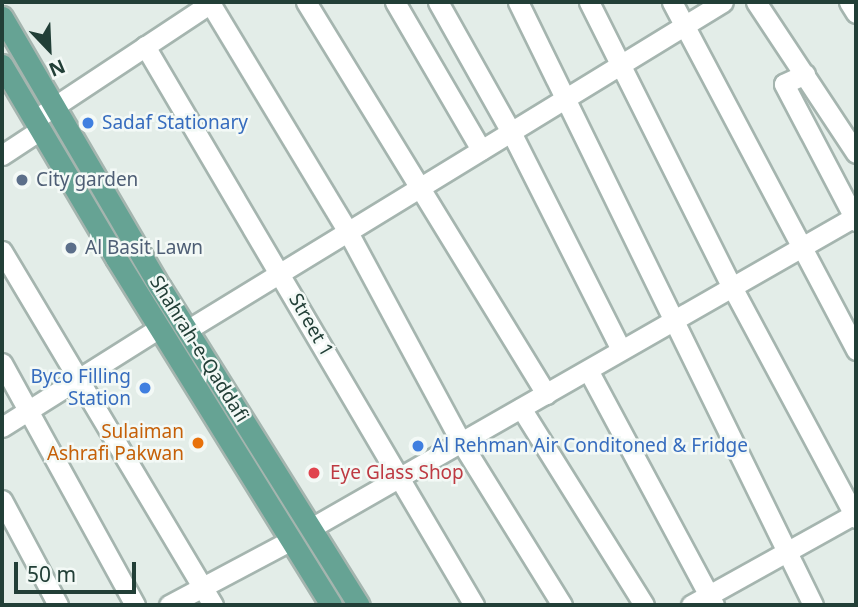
<!DOCTYPE html>
<style>
body{margin:0}
#map{position:relative;width:858px;height:607px;overflow:hidden;background:#e3ede8;font-family:"Noto Sans",sans-serif}
div>[style]{position:absolute}
.roads{filter:drop-shadow(2px 0 #a5b5af) drop-shadow(-2px 0 #a5b5af) drop-shadow(0 2px #a5b5af) drop-shadow(0 -2px #a5b5af)}
.street>*{height:19px;margin:-9.5px;padding:0 9.5px;transform-origin:9.5px;border-radius:9.5px;background:#fff}
.primary>*{height:21px;margin:-10.5px;padding:0 10.5px;transform-origin:10.5px;border-radius:10.5px;background:#66a394}
.dots>*{width:19px;height:19px;translate:-50% -50%;box-sizing:border-box;border:4px solid #f3f9f6;border-radius:50%}
span{translate:-50% -50%;white-space:nowrap;text-align:center;line-height:1.15;-webkit-text-stroke:5px #f3f9f6;paint-order:stroke}
.shop-label{font-size:19px;color:#366cbe}
.left{translate:0 -50%;text-align:left}
.right{translate:-100% -50%;text-align:right}
.service-label{font-size:19px;color:#4e5e75}
.street-label{font-size:19px;color:#223f37}
.food-label{font-size:19px;color:#c56008}
.health-label{font-size:19px;color:#be3a42}
.frame{position:absolute;inset:0;border:4px solid #223f37;pointer-events:none}
.north{position:absolute;left:14px;top:14px;width:70px;height:70px;-webkit-text-stroke:5px #f3f9f6;paint-order:stroke;rotate:157deg;font-size:19px;font-weight:700;line-height:28px;text-align:center;color:#223f37}
.north::after{content:'';display:block;margin:auto;width:24px;height:32px;background:#223f37;clip-path:polygon(50% 0,100% 100%,50% 72%,0 100%)}
.scale{position:absolute;left:14px;top:562px;width:122px;height:32px;box-sizing:border-box;border:4px solid #223f37;border-top:0;padding-left:9px;font-size:21px;line-height:24px;white-space:nowrap;color:#223f37;-webkit-text-stroke:5px #f3f9f6;paint-order:stroke}
</style>
<div id="map">
<div class="roads">
<div class="street">
<div style="left:306px;top:2px;width:460px;rotate:58.5deg"></div>
<div style="left:395px;top:2px;width:171px;rotate:59.8deg"></div>
<div style="left:438px;top:2px;width:149px;rotate:60.7deg"></div>
<div style="left:511px;top:132px;width:244px;rotate:63.2deg"></div>
<div style="left:518px;top:2px;width:671px;rotate:63.93deg"></div>
<div style="left:589px;top:2px;width:319px;rotate:63.4deg"></div>
<div style="left:732px;top:287px;width:262px;rotate:61.8deg"></div>
<div style="left:672px;top:2px;width:394px;rotate:62.1deg"></div>
<div style="left:756px;top:2px;width:181px;rotate:56.5deg"></div>
<div style="left:849px;top:2px;width:13px;rotate:58deg"></div>
<div style="left:210px;top:3px;width:267px;rotate:58.9deg"></div>
<div style="left:348px;top:232px;width:238px;rotate:61.7deg"></div>
<div style="left:461px;top:442px;width:192px;rotate:58.2deg"></div>
<div style="left:145px;top:46px;width:649px;rotate:59.52deg"></div>
<div style="left:805px;top:74px;width:23px;rotate:155deg"></div>
<div style="left:784px;top:84px;width:155px;rotate:62.3deg"></div>
<div style="left:34px;top:120px;width:214px;rotate:-33.5deg"></div>
<div style="left:2px;top:155px;width:45px;rotate:-33.3deg"></div>
<div style="left:2px;top:251px;width:412px;rotate:59.2deg"></div>
<div style="left:187px;top:330px;width:628px;rotate:-31.46deg"></div>
<div style="left:2px;top:363px;width:276px;rotate:61.2deg"></div>
<div style="left:588px;top:370px;width:267px;rotate:61.8deg"></div>
<div style="left:521px;top:408px;width:232px;rotate:58deg"></div>
<div style="left:2px;top:427px;width:186px;rotate:-32.2deg"></div>
<div style="left:2px;top:500px;width:119px;rotate:61.9deg"></div>
<div style="left:311px;top:528px;width:628px;rotate:-29.79deg"></div>
<div style="left:169px;top:605px;width:138px;rotate:-28deg"></div>
<div style="left:691px;top:605px;width:189px;rotate:-29.1deg"></div>
</div>
<div class="primary">
<div style="left:2px;top:17px;width:313px;rotate:59.7deg"></div>
<div style="left:160px;top:287px;width:375px;rotate:58deg"></div>
<div style="left:2px;top:65px;width:224px;rotate:59.4deg"></div>
<div style="left:116px;top:258px;width:408px;rotate:58.2deg"></div>
</div>
</div>
<div class="dots">
<div style="left:88px;top:123px;background:#3f7fe0"></div>
<div style="left:22px;top:180px;background:#5c6f8a"></div>
<div style="left:71px;top:248px;background:#5c6f8a"></div>
<div style="left:145px;top:388px;background:#3f7fe0"></div>
<div style="left:198px;top:443px;background:#e8710a"></div>
<div style="left:418px;top:446px;background:#3f7fe0"></div>
<div style="left:314px;top:473px;background:#e0444e"></div>
</div>
<div class="shop-label">
<span class="left" style="left:102px;top:123px">Sadaf Stationary</span>
<span class="right" style="left:131px;top:388px">Byco Filling<br>Station</span>
<span class="left" style="left:432px;top:446px">Al Rehman Air Conditoned &amp; Fridge</span>
</div>
<div class="service-label">
<span class="left" style="left:36px;top:180px">City garden</span>
<span class="left" style="left:85px;top:248px">Al Basit Lawn</span>
</div>
<div class="street-label">
<span style="left:311px;top:325px;rotate:60deg">Street 1</span>
<span style="left:199px;top:349px;rotate:58deg">Shahrah-e-Qaddafi</span>
</div>
<div class="food-label">
<span class="right" style="left:184px;top:443px">Sulaiman<br>Ashrafi Pakwan</span>
</div>
<div class="health-label">
<span class="left" style="left:330px;top:473px">Eye Glass Shop</span>
</div>
<div class="frame"></div>
<div class="north">N</div>
<div class="scale">50 m</div>
</div>
